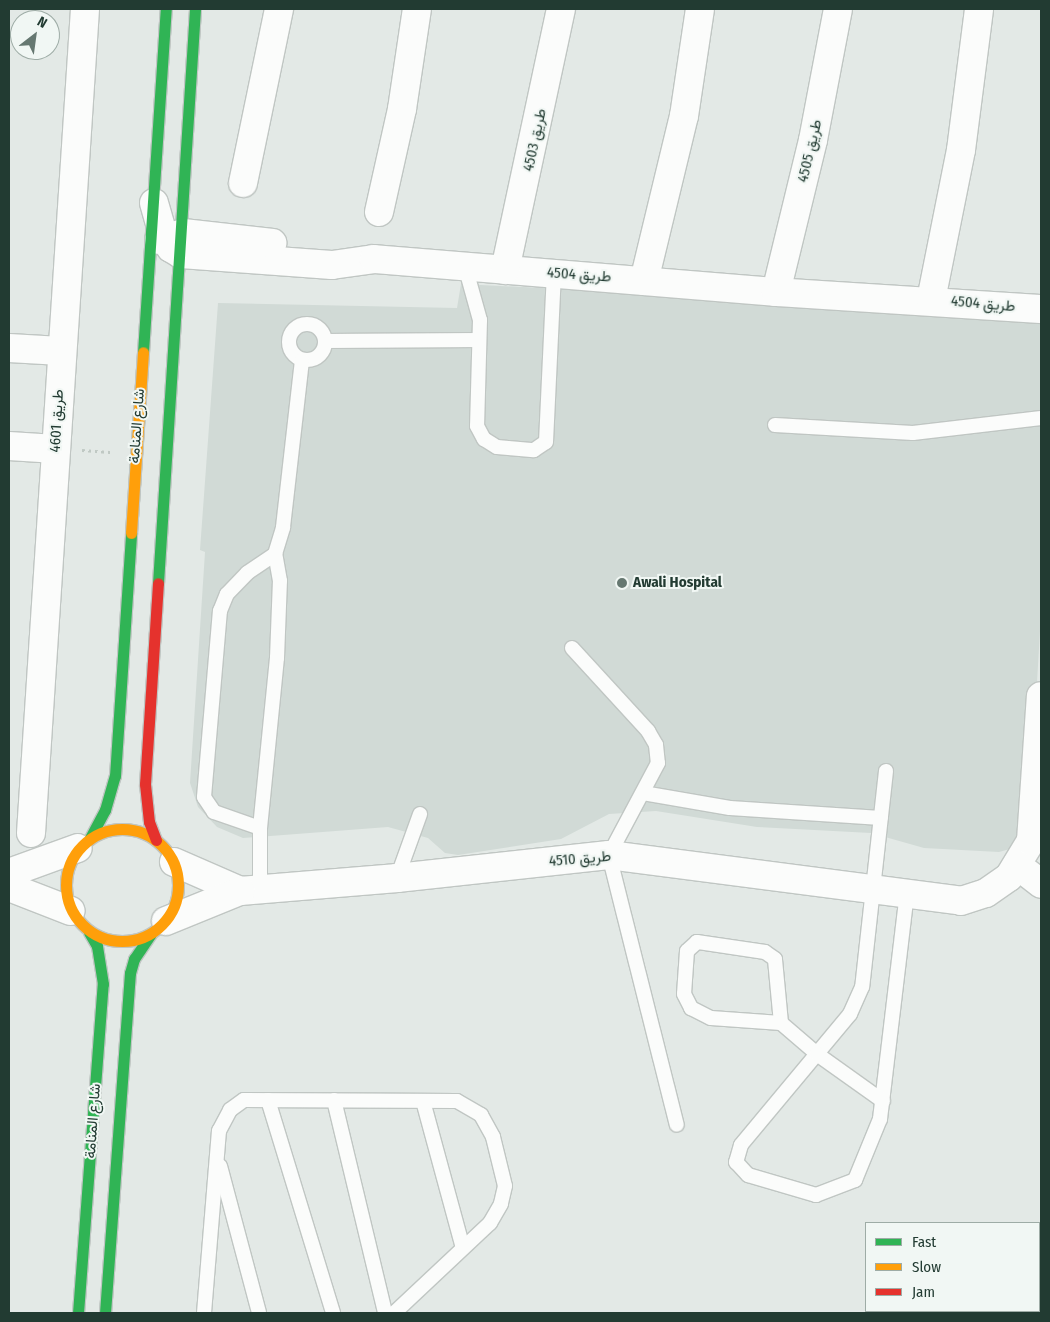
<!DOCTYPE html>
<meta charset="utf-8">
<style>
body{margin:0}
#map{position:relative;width:1050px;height:1322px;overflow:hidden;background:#e3e9e6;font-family:"Fira Sans Condensed",Vazirmatn,sans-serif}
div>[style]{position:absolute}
.built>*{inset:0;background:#d1dad6}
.path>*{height:3px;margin-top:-1.5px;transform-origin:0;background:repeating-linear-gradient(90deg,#c0c9c4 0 2.5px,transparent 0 6.5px)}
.roads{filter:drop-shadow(1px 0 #c0c6c3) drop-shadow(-1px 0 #c0c6c3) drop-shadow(0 1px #c0c6c3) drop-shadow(0 -1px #c0c6c3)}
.lane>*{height:14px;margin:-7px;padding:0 7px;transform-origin:7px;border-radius:7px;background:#fbfcfb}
.lane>.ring{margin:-7px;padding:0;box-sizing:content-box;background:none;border:14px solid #fbfcfb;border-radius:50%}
.street>*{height:28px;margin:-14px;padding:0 14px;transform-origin:14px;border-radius:14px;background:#fbfcfb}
.fast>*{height:11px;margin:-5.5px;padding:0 5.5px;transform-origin:5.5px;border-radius:5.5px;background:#30b455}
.slow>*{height:11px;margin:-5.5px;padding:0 5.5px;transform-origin:5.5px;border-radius:5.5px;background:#ff9f0a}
.slow>.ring{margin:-5.5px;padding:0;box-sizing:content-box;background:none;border:11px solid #ff9f0a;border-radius:50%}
.jam>*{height:11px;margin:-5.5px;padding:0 5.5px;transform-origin:5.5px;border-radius:5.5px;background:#e5322d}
.dots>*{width:14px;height:14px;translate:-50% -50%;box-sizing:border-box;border:2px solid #f1f7f4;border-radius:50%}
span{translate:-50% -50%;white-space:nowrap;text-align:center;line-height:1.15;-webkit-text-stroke:4px #f1f7f4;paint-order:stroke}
.street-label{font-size:15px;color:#223b32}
.poi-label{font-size:15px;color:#223b32;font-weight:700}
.left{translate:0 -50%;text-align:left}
.frame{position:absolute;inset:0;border:10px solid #223b32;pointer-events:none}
.legend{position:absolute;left:865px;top:1222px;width:175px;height:90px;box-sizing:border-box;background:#f1f7f4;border:1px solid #9eaca6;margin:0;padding:6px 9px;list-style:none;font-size:15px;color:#223b32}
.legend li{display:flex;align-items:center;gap:10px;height:25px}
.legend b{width:25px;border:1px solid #9eaca6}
.north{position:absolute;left:10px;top:10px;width:50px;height:50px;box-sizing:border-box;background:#f1f7f4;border:1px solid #9eaca6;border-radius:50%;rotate:30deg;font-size:14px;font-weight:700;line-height:20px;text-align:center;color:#223b32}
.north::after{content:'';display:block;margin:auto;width:18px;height:22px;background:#667871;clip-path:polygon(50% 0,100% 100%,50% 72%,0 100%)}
</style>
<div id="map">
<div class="built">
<div style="clip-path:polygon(461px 284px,1041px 313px,1041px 614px,1031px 785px,1018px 839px,1010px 849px,999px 852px,924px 848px,871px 833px,757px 827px,656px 811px,609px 814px,561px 839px,458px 855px,445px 853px,428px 838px,388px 827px,243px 838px,217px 827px,198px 807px,190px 783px,205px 552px,200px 550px,218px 303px,457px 308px)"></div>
</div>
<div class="path">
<div style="left:82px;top:450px;width:31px;rotate:4deg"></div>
</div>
<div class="roads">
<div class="lane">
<div style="left:465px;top:266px;width:56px;rotate:74.5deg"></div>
<div style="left:480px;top:320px;width:106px;rotate:91.6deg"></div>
<div style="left:477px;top:426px;width:15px;rotate:62deg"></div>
<div style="left:484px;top:439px;width:15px;rotate:32deg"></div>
<div style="left:497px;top:447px;width:37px;rotate:5deg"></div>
<div style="left:534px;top:450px;width:14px;rotate:-34deg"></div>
<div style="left:546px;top:442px;width:169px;rotate:-87.3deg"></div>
<div class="ring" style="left:289px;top:324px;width:22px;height:22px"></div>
<div style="left:326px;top:341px;width:153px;rotate:-0.4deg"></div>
<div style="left:775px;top:425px;width:138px;rotate:3.3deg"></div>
<div style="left:913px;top:433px;width:129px;rotate:-6.7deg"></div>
<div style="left:572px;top:648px;width:113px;rotate:47.5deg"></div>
<div style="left:648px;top:731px;width:16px;rotate:60deg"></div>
<div style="left:656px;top:745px;width:18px;rotate:84deg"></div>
<div style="left:658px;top:763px;width:104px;rotate:118deg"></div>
<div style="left:609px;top:855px;width:278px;rotate:75.9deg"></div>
<div style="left:886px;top:771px;width:217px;rotate:96.3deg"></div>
<div style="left:862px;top:987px;width:30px;rotate:114deg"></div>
<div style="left:850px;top:1014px;width:170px;rotate:129.8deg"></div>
<div style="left:741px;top:1145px;width:18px;rotate:106deg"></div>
<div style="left:736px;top:1162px;width:18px;rotate:47deg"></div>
<div style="left:748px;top:1175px;width:71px;rotate:16.4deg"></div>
<div style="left:816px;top:1195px;width:42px;rotate:-21deg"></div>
<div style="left:855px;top:1180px;width:66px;rotate:-67.7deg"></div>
<div style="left:880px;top:1119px;width:228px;rotate:-83.2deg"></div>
<div style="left:643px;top:793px;width:88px;rotate:9.8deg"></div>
<div style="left:730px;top:808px;width:151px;rotate:3.8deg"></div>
<div style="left:260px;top:828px;width:49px;rotate:-160.8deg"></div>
<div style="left:214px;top:812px;width:18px;rotate:-124deg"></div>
<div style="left:204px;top:797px;width:187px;rotate:-85.1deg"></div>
<div style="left:220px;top:611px;width:18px;rotate:-68deg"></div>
<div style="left:227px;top:594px;width:29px;rotate:-46deg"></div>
<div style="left:247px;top:573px;width:34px;rotate:-34deg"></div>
<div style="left:397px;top:878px;width:68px;rotate:-70.2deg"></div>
<div style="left:260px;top:890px;width:62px;rotate:-90deg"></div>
<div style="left:260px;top:828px;width:171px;rotate:-84.3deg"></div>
<div style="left:277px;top:658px;width:77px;rotate:-87.8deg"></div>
<div style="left:280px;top:581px;width:27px;rotate:-100deg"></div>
<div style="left:275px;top:554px;width:28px;rotate:-73deg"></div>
<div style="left:283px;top:527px;width:168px;rotate:-83.5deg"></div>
<div style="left:781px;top:1023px;width:64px;rotate:-95.4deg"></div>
<div style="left:775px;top:959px;width:12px;rotate:-145deg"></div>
<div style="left:765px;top:952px;width:69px;rotate:-171.6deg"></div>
<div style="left:697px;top:942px;width:13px;rotate:138deg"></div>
<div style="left:687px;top:951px;width:43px;rotate:94deg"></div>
<div style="left:684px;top:994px;width:16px;rotate:63deg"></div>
<div style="left:691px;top:1008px;width:22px;rotate:27deg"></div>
<div style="left:711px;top:1018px;width:70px;rotate:4.1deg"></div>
<div style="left:781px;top:1023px;width:48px;rotate:40.7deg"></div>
<div style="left:817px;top:1054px;width:81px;rotate:35.5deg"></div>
<div style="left:268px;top:1100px;width:223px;rotate:73deg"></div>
<div style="left:334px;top:1100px;width:219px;rotate:76.5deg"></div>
<div style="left:423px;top:1101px;width:152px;rotate:74.8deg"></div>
<div style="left:220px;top:1166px;width:152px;rotate:75.1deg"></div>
<div style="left:204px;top:1313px;width:183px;rotate:-85.3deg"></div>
<div style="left:219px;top:1131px;width:24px;rotate:-62deg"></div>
<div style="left:230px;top:1110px;width:17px;rotate:-36deg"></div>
<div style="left:244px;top:1100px;width:213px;rotate:0.3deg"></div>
<div style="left:457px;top:1101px;width:28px;rotate:30deg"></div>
<div style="left:481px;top:1115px;width:25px;rotate:61deg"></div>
<div style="left:493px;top:1137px;width:50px;rotate:76.2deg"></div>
<div style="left:505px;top:1186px;width:18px;rotate:103deg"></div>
<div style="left:501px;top:1204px;width:22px;rotate:120deg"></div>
<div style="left:490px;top:1223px;width:132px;rotate:136.8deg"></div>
</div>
<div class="street">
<div style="left:243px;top:183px;width:178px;rotate:-78.3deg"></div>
<div style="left:154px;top:203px;width:35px;rotate:74deg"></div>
<div style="left:164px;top:237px;width:13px;rotate:58deg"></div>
<div style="left:171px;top:248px;width:12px;rotate:31deg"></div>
<div style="left:181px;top:254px;width:151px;rotate:4.2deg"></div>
<div style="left:332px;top:265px;width:42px;rotate:-8.1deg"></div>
<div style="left:374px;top:259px;width:403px;rotate:4.7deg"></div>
<div style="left:776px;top:292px;width:266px;rotate:3.7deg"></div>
<div style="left:379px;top:212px;width:106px;rotate:-77.4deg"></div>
<div style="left:402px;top:109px;width:101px;rotate:-81.5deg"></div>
<div style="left:159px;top:240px;width:25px;rotate:-16deg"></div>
<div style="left:183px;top:233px;width:90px;rotate:6.4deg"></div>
<div style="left:505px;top:270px;width:267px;rotate:-77.9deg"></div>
<div style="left:644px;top:281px;width:170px;rotate:-76.4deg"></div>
<div style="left:684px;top:116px;width:108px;rotate:-81.5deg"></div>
<div style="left:776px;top:292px;width:156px;rotate:-76.3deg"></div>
<div style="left:813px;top:140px;width:133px;rotate:-79.2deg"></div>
<div style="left:931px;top:300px;width:153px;rotate:-78.7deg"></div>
<div style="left:961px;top:150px;width:142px;rotate:-82.7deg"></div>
<div style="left:9px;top:348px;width:52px;rotate:3.3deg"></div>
<div style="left:9px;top:446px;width:47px;rotate:3.7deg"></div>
<div style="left:31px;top:833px;width:826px;rotate:-86.25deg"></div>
<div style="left:174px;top:862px;width:72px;rotate:23.7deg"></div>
<div style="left:240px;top:891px;width:158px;rotate:-4.7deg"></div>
<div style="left:397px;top:878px;width:213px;rotate:-6.2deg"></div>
<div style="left:609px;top:855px;width:355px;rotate:7.4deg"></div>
<div style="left:961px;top:901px;width:26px;rotate:-18deg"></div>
<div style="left:986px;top:893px;width:28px;rotate:-35deg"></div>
<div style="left:1009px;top:877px;width:42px;rotate:-58.6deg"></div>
<div style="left:1031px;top:841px;width:145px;rotate:-86.1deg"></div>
<div style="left:1017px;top:865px;width:31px;rotate:38deg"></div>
<div style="left:9px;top:873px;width:73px;rotate:-19.9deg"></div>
<div style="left:9px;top:887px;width:66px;rotate:21.2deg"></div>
<div style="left:166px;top:921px;width:80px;rotate:-22.1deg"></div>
</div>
<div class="fast">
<div style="left:143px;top:352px;width:344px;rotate:-86.2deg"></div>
<div style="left:158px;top:583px;width:575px;rotate:-86.31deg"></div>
<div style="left:90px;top:838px;width:32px;rotate:-62deg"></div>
<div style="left:105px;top:810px;width:35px;rotate:-74deg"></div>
<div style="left:115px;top:776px;width:244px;rotate:-86.2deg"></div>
<div style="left:78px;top:1313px;width:330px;rotate:-85.7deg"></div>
<div style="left:103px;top:984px;width:38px;rotate:-99deg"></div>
<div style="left:97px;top:946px;width:16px;rotate:-120deg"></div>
<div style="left:105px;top:1313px;width:341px;rotate:-85.8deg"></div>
<div style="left:130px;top:973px;width:15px;rotate:-74deg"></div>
<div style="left:134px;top:959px;width:29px;rotate:-56deg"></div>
</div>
<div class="slow">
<div style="left:131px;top:533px;width:181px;rotate:-86.2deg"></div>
<div class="ring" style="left:66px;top:829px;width:101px;height:101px"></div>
</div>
<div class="jam">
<div style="left:156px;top:840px;width:19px;rotate:-111deg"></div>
<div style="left:149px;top:822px;width:38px;rotate:-96deg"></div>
<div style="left:145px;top:784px;width:201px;rotate:-86.3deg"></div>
</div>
</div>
<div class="dots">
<div style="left:622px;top:583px;background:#667871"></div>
</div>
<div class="street-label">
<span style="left:535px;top:140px;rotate:-78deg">طريق 4503</span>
<span style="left:810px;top:151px;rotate:-77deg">طريق 4505</span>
<span style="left:579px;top:275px;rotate:4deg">طريق 4504</span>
<span style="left:983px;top:304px;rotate:5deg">طريق 4504</span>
<span style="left:57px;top:421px;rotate:-87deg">طريق 4601</span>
<span style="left:137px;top:426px;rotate:-86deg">شارع المنامة</span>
<span style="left:580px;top:859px;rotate:-5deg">طريق 4510</span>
<span style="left:93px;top:1121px;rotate:-86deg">شارع المنامة</span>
</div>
<div class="poi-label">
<span class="left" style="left:633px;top:583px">Awali Hospital</span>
</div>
<div class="frame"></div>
<ul class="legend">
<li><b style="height:6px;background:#30b455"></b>Fast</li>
<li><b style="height:6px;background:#ff9f0a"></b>Slow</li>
<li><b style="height:6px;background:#e5322d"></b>Jam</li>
</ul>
<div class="north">N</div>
</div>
